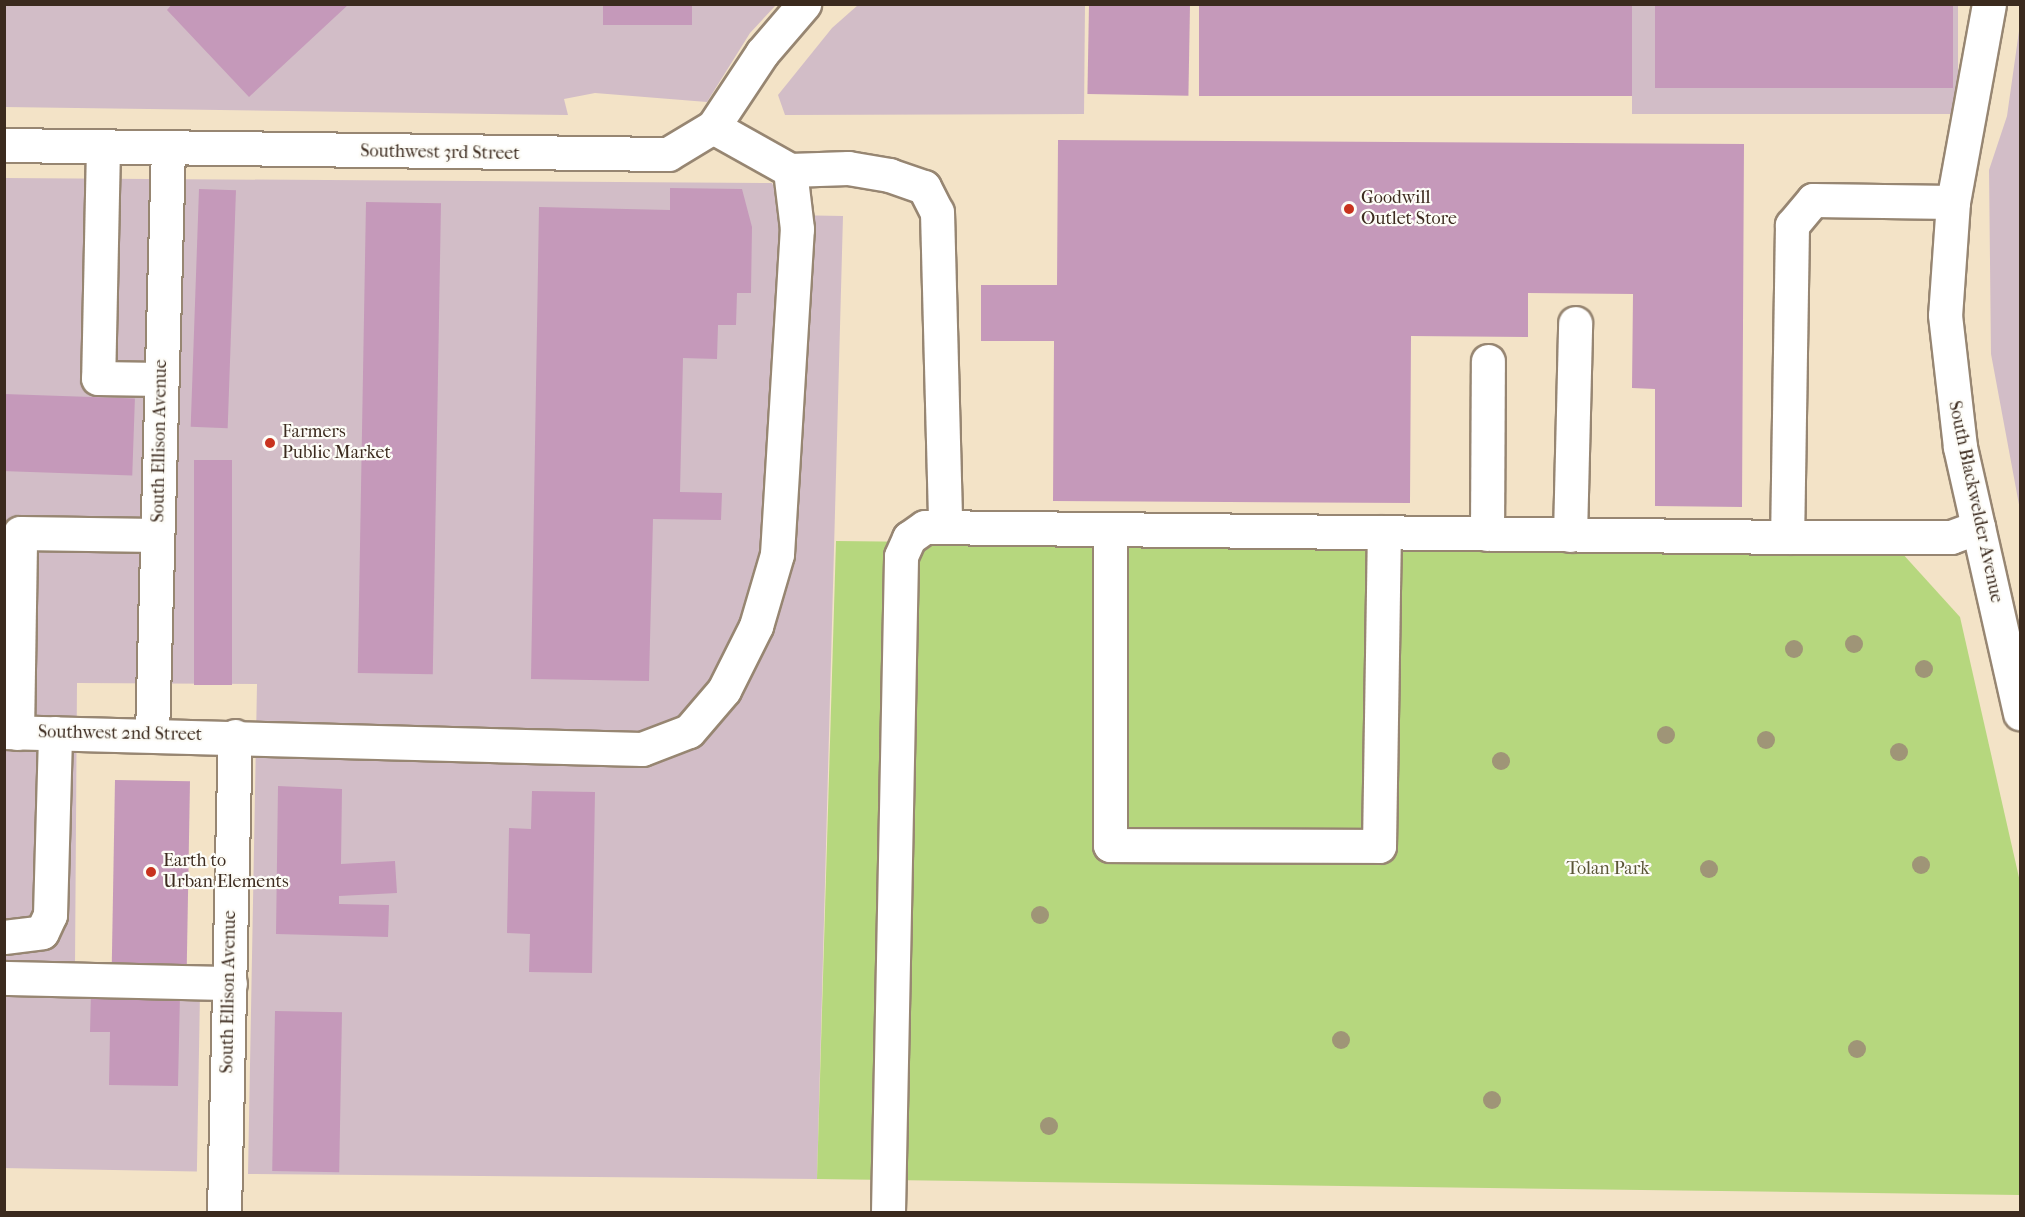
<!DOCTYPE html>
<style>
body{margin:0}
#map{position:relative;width:2025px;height:1217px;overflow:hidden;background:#f3e3c7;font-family:"IM FELL French Canon",serif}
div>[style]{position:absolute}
.industrial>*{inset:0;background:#d2bdc7;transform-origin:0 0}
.green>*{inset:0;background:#b6d77e}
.building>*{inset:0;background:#c599ba;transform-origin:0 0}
.roads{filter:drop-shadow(2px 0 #978672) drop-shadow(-2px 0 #978672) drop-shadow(0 2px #978672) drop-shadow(0 -2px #978672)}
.minor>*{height:33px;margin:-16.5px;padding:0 16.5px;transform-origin:16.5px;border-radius:16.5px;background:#fff}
.trees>*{width:18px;height:18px;margin:-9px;border-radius:50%;background:#9f9577}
.dots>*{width:16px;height:16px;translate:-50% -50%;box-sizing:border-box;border:3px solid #fdfcf7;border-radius:50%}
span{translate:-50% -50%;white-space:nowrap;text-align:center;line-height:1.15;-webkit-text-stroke:4.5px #fdfcf7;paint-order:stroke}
.street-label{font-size:18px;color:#3b2a1e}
.poi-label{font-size:18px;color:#3b2a1e}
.left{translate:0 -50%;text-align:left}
.park-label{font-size:18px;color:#5a5536}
.frame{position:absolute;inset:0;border:6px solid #3b2a1e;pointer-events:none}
</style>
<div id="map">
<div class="industrial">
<div style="clip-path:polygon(5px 5px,776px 5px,750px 33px,707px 102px,595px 93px,564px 99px,568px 115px,5px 107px)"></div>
<div style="clip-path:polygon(858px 5px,1085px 5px,1084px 114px,785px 115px,778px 95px,832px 28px)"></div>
<div style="left:1632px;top:5px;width:326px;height:109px"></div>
<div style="clip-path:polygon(2020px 24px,2020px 510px,1991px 354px,1989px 170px,2007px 116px)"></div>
<div style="clip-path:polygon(5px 178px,772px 183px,786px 215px,843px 216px,817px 1179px,248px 1174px,257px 684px,77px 683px,75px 966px,5px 964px)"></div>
<div style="left:5px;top:991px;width:195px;height:177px;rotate:1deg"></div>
</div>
<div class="green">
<div style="clip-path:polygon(836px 541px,1901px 552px,1960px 617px,2020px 882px,2020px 1195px,817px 1179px)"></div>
</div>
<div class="building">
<div style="clip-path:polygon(172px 4px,349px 4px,249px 97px,167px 10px)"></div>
<div style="left:603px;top:4px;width:89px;height:21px"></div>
<div style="left:1089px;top:4px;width:101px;height:90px;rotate:1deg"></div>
<div style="left:1199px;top:4px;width:433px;height:92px"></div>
<div style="left:1655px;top:4px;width:298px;height:84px"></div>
<div style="clip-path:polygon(1058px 140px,1744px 144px,1742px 507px,1655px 506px,1655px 389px,1632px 388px,1633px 294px,1528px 293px,1528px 337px,1411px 336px,1410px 503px,1053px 501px,1054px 341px,981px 341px,981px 285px,1057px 285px)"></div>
<div style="clip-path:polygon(670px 188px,742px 189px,752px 227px,751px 293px,737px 293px,736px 325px,718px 325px,717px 359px,683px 358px,680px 492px,722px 493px,721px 520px,653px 519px,649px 681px,531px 679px,539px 207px,670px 210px)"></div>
<div style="left:199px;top:189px;width:37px;height:238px;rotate:2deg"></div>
<div style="left:366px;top:202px;width:75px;height:471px;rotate:1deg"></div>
<div style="left:4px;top:394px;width:131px;height:77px;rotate:2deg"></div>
<div style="left:194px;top:460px;width:38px;height:225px"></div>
<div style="left:115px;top:780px;width:75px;height:183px;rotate:1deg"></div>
<div style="clip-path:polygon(278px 786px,342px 789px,341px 864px,395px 861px,397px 893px,339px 896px,339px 904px,389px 905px,388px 937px,276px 934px)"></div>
<div style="clip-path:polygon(532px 791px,595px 792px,592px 973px,529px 972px,530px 934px,507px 933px,509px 828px,531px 829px)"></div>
<div style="clip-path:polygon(91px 992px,180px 994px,178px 1086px,109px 1085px,110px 1032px,90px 1032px)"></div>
<div style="left:275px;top:1011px;width:67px;height:160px;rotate:1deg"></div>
</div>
<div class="roads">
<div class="minor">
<div style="left:1989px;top:4px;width:201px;rotate:100.3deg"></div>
<div style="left:1953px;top:202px;width:113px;rotate:94deg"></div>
<div style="left:1945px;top:315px;width:133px;rotate:83.5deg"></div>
<div style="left:1960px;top:447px;width:273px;rotate:77.3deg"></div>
<div style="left:4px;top:145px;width:664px;rotate:0.78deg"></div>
<div style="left:668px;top:154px;width:52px;rotate:-31deg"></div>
<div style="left:713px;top:127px;width:89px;rotate:-56.5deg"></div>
<div style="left:762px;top:53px;width:65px;rotate:-49.4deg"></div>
<div style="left:103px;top:147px;width:231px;rotate:91.2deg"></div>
<div style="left:98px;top:378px;width:63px;rotate:0.9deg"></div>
<div style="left:790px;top:170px;width:58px;rotate:-2deg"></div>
<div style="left:848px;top:168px;width:42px;rotate:9.7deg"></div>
<div style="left:889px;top:175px;width:37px;rotate:19deg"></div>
<div style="left:924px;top:187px;width:28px;rotate:63deg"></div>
<div style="left:937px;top:212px;width:315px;rotate:88.5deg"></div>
<div style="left:1953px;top:202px;width:140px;rotate:-179.2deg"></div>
<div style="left:1813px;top:200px;width:33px;rotate:130deg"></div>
<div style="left:1792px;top:225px;width:312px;rotate:90.9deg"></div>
<div style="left:1787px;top:537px;width:164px"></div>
<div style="left:1951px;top:537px;width:29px;rotate:-20deg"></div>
<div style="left:1110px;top:529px;width:316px;rotate:90deg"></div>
<div style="left:1110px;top:845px;width:269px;rotate:0.2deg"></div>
<div style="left:1379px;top:846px;width:314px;rotate:-89.1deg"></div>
<div style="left:1487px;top:534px;width:173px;rotate:-89.7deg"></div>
<div style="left:1570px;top:535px;width:212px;rotate:-88.6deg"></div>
<div style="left:4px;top:732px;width:638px;rotate:1.53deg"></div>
<div style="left:642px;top:749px;width:50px;rotate:-21deg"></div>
<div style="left:689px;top:731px;width:54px;rotate:-49.5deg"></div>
<div style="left:724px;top:690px;width:72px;rotate:-63.4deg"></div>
<div style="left:756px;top:626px;width:75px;rotate:-73.7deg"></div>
<div style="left:777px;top:554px;width:326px;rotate:-86.5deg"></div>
<div style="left:797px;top:229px;width:59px;rotate:-96.8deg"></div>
<div style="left:790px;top:170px;width:88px;rotate:-150.8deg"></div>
<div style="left:17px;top:733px;width:200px;rotate:-89.1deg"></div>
<div style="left:20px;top:533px;width:137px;rotate:0.8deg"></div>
<div style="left:152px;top:735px;width:587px;rotate:-88.44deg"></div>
<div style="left:4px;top:937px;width:38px;rotate:-7deg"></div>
<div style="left:42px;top:932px;width:19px;rotate:-65deg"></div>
<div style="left:50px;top:915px;width:182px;rotate:-88.4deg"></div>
<div style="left:4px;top:978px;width:226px;rotate:1.3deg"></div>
<div style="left:224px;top:1212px;width:476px;rotate:-88.7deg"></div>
<div style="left:888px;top:1212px;width:656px;rotate:-88.86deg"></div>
<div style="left:901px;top:556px;width:20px;rotate:-66deg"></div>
<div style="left:909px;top:538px;width:19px;rotate:-35deg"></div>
<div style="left:925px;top:527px;width:862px;rotate:0.66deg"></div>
</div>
</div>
<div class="trees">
<div style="left:1854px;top:644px"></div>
<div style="left:1794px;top:649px"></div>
<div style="left:1924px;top:669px"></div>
<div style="left:1666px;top:735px"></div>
<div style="left:1766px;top:740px"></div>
<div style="left:1899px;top:752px"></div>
<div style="left:1501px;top:761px"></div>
<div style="left:1921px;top:865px"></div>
<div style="left:1709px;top:869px"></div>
<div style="left:1040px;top:915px"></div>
<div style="left:1341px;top:1040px"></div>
<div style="left:1857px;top:1049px"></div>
<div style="left:1492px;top:1100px"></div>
<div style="left:1049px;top:1126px"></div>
</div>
<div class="dots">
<div style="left:1349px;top:209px;background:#c8321e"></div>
<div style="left:270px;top:443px;background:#c8321e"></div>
<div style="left:151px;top:872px;background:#c8321e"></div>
</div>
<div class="street-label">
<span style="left:440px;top:153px;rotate:1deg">Southwest 3rd Street</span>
<span style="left:160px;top:441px;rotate:-89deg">South Ellison Avenue</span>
<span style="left:1975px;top:502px;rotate:78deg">South Blackwelder Avenue</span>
<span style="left:120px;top:734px;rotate:1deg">Southwest 2nd Street</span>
<span style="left:229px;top:992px;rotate:-89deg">South Ellison Avenue</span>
</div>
<div class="poi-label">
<span class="left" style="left:1361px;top:209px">Goodwill<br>Outlet Store</span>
<span class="left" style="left:282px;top:443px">Farmers<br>Public Market</span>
<span class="left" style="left:163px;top:872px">Earth to<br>Urban Elements</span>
</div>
<div class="park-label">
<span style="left:1608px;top:869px">Tolan Park</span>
</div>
<div class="frame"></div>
</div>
